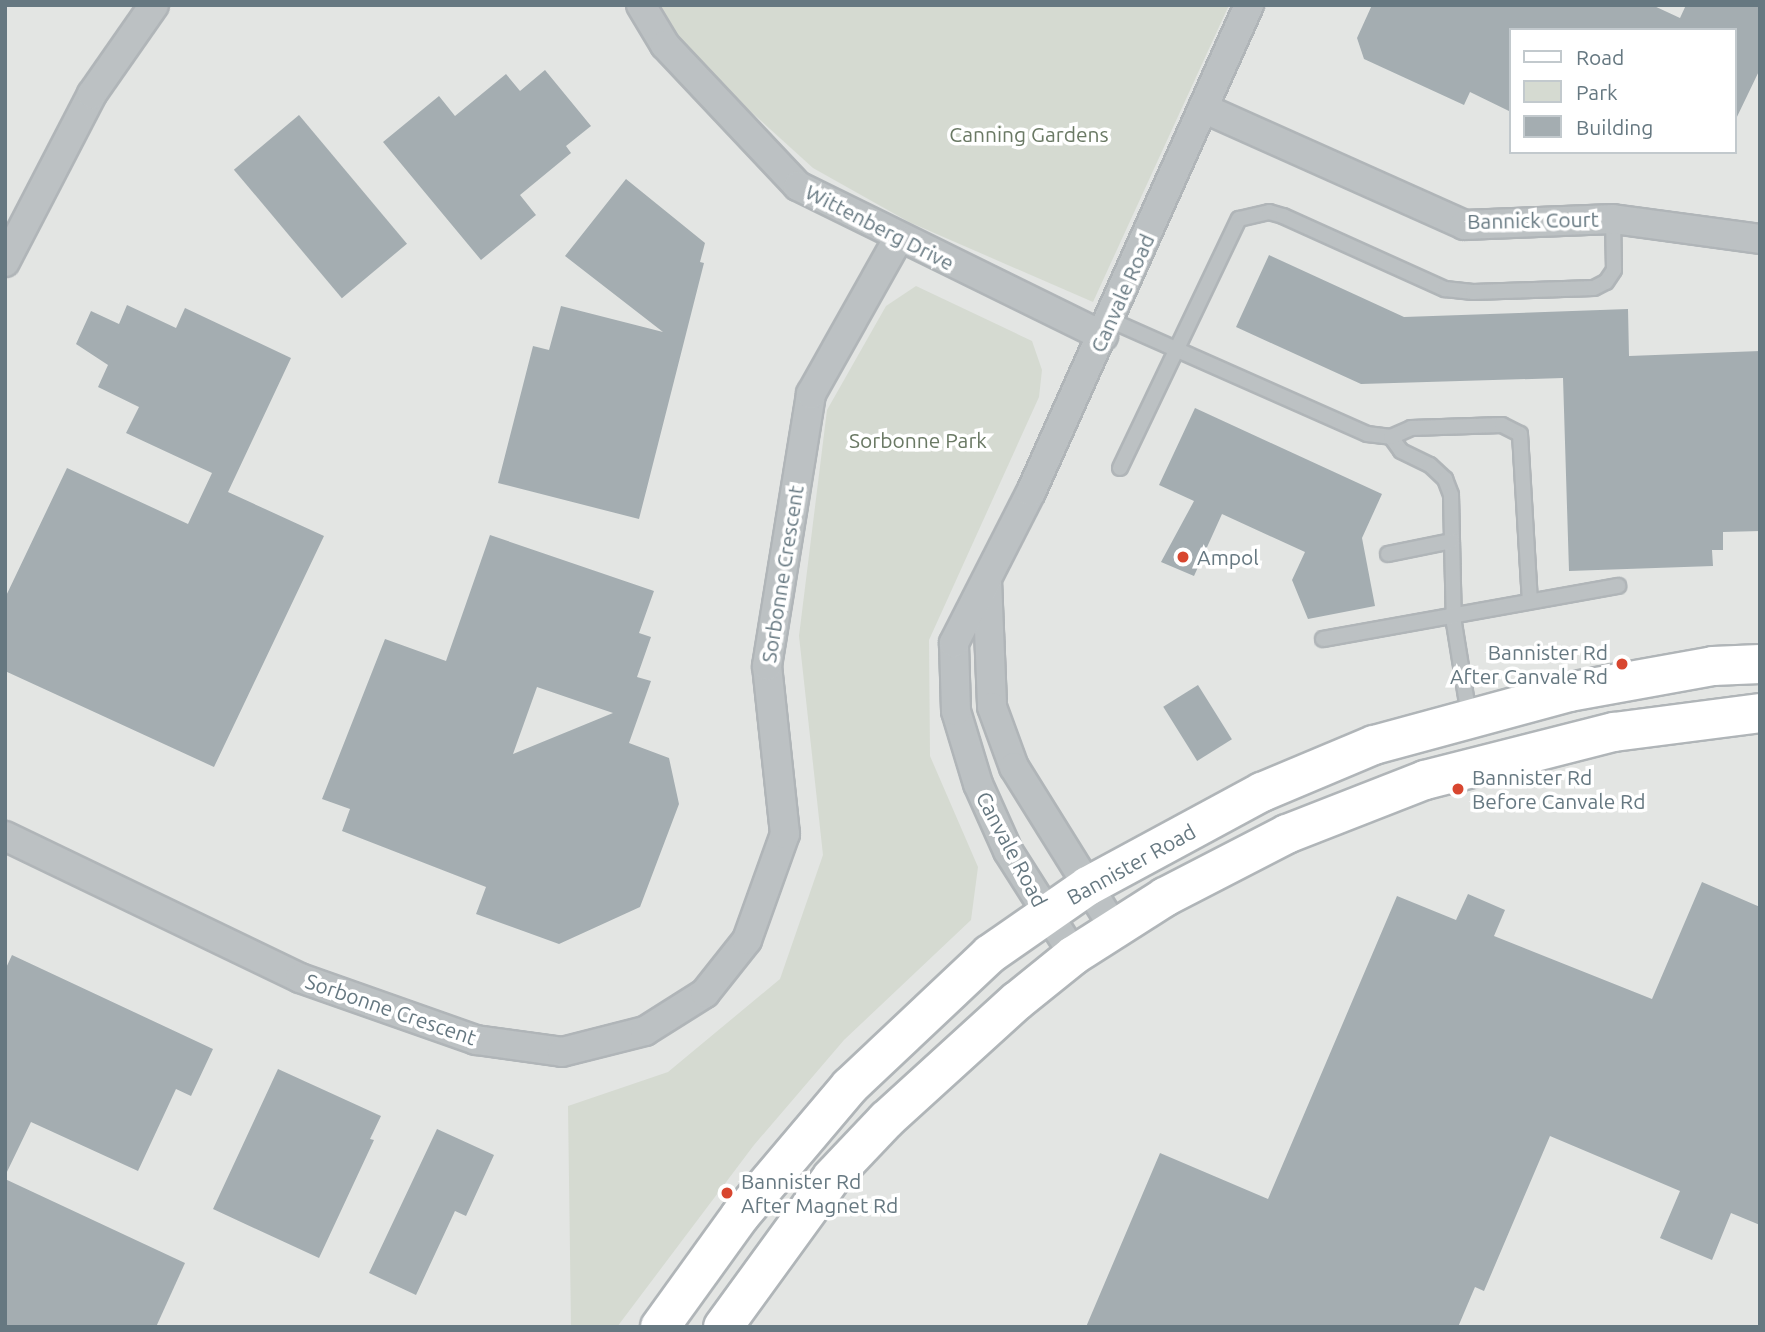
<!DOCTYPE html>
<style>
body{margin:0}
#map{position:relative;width:1765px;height:1332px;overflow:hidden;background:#f5f5f2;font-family:Ubuntu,sans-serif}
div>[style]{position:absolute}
.built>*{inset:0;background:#e3e5e3}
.green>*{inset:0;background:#d5dad1}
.building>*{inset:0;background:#a4adb1;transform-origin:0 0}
.roads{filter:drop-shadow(2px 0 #b0b5b8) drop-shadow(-2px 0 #b0b5b8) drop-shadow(0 2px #b0b5b8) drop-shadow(0 -2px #b0b5b8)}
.lane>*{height:14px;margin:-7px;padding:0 7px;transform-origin:7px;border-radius:7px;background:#bcc1c3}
.street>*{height:28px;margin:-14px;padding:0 14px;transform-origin:14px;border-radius:14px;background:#bcc1c3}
.primary>*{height:38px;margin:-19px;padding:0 19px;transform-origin:19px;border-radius:19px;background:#fff}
.dots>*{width:19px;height:19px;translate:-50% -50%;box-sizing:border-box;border:4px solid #fff;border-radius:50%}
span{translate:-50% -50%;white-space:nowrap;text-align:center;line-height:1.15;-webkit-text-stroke:7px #fff;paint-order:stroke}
.park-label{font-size:21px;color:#6a7964}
.street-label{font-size:21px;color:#667881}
.poi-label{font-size:21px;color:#667881}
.left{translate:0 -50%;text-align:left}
.right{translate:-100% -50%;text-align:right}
.frame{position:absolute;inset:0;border:7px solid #667881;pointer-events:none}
.legend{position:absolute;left:1509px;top:28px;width:228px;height:126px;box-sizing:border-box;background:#fff;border:2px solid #c2c9cd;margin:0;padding:9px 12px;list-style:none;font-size:21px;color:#667881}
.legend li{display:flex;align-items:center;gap:14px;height:35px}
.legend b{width:35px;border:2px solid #c2c9cd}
</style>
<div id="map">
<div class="built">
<div style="clip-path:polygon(evenodd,5px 5px,1760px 5px,1760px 1327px,5px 1327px,5px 5px,1511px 30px,1735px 30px,1735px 152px,1511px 152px,1511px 30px)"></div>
</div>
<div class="green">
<div style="clip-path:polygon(656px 5px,1229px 5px,1093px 302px,909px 222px,813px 168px,672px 40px)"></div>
<div style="clip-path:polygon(916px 286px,1032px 341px,1042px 370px,1039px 397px,929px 640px,930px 756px,978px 867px,971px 920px,844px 1040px,754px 1145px,617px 1327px,571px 1327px,568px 1106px,668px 1072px,780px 979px,823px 855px,799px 636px,827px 410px,886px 306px)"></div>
</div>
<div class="building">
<div style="clip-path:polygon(1372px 5px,1652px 5px,1680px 18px,1686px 5px,1760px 5px,1760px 69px,1735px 121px,1735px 30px,1511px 30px,1511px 112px,1470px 92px,1464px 105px,1364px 59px,1357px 38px)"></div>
<div style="clip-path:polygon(545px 70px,591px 126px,566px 146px,571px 153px,520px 195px,536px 215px,481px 260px,383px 142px,439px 96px,455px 116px,506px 74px,520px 91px)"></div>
<div style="left:299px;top:115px;width:168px;height:85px;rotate:50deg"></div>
<div style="clip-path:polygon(626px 179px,705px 243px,700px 262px,704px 263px,639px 519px,498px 483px,533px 346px,549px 350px,561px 306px,663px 332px,565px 256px)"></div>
<div style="clip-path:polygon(1269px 255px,1404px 317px,1628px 309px,1629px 356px,1760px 351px,1760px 531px,1723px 532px,1723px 550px,1712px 550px,1713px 566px,1569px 571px,1563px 378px,1361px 384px,1236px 327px)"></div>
<div style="clip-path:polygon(127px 305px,176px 328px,185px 308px,291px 358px,228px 492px,324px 536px,214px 767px,5px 671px,5px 598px,67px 468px,188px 524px,212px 473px,126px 433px,139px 407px,98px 387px,108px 365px,76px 344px,91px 311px,119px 324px)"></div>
<div style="clip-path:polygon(1195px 408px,1382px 494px,1362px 538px,1375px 606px,1308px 619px,1292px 580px,1305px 552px,1222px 514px,1194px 576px,1161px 562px,1194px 501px,1159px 485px)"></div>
<div style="clip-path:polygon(evenodd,490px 535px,654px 591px,639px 633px,651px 637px,637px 677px,651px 681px,629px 743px,669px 758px,679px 804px,640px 907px,559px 944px,476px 914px,486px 887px,342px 831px,350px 809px,322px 799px,385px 639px,446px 661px,490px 535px,537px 687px,613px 713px,513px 754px,537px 687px)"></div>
<div style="left:1198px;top:685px;width:64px;height:41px;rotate:58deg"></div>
<div style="clip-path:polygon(1702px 882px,1760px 907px,1760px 1225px,1731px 1213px,1712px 1260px,1660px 1238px,1680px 1191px,1550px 1136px,1484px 1291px,1475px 1287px,1458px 1327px,1086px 1327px,1160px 1153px,1268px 1199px,1397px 896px,1456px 920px,1468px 894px,1505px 910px,1494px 936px,1652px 999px)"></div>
<div style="clip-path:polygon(12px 955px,213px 1049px,191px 1096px,176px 1089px,138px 1171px,31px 1122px,5px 1176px,5px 970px)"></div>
<div style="clip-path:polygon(278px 1069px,381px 1116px,370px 1139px,374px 1140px,319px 1258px,213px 1209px)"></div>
<div style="clip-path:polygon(437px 1129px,494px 1155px,466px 1216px,455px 1211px,416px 1295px,369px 1273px)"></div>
<div style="clip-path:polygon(5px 1179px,185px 1263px,156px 1327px,5px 1327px)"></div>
</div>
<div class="roads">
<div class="lane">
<div style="left:1110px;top:320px;width:281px;rotate:23.9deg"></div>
<div style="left:1367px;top:434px;width:24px;rotate:7deg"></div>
<div style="left:1391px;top:437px;width:17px;rotate:54deg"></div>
<div style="left:1401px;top:451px;width:32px;rotate:26deg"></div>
<div style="left:1430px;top:465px;width:21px;rotate:43deg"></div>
<div style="left:1445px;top:479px;width:17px;rotate:69deg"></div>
<div style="left:1451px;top:495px;width:128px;rotate:88.7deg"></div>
<div style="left:1454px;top:623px;width:94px;rotate:80.8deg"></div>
<div style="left:1391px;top:437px;width:22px;rotate:-24deg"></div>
<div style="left:1411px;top:428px;width:91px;rotate:-1.9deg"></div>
<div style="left:1502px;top:425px;width:20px;rotate:27deg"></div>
<div style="left:1520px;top:434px;width:166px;rotate:86.6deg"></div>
<div style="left:1120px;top:468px;width:276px;rotate:-64.5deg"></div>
<div style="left:1239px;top:219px;width:31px;rotate:-13deg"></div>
<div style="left:1269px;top:212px;width:15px;rotate:16deg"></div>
<div style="left:1283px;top:216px;width:178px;rotate:24.3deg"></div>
<div style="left:1445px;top:289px;width:28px;rotate:6deg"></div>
<div style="left:1473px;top:292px;width:121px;rotate:-1.9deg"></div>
<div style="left:1594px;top:288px;width:13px;rotate:-27deg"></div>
<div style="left:1606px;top:282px;width:14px;rotate:-56deg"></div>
<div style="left:1614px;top:270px;width:51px;rotate:-91.1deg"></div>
<div style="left:1388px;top:554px;width:65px;rotate:-11.5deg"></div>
<div style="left:1323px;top:639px;width:300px;rotate:-10.2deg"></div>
</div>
<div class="street">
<div style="left:641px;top:5px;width:47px;rotate:59deg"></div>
<div style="left:665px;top:45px;width:194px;rotate:46.7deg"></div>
<div style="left:798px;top:186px;width:340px;rotate:26.2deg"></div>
<div style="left:1203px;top:108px;width:286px;rotate:24.1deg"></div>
<div style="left:1464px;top:225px;width:149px;rotate:-2.3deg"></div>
<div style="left:1613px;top:219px;width:148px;rotate:7.7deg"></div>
<div style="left:5px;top:262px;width:189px;rotate:-62.6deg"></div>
<div style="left:92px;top:94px;width:108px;rotate:-55.1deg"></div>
<div style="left:987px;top:580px;width:127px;rotate:87.7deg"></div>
<div style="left:992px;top:707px;width:64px;rotate:69.9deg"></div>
<div style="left:1014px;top:767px;width:191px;rotate:58.1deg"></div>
<div style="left:5px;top:836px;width:327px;rotate:25.7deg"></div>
<div style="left:300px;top:978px;width:187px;rotate:19.4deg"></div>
<div style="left:476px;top:1040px;width:87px;rotate:7.9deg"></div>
<div style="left:562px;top:1052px;width:86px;rotate:-14.2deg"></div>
<div style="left:645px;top:1031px;width:71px;rotate:-32.3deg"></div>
<div style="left:705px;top:993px;width:68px;rotate:-51.6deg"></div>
<div style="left:747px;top:940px;width:113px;rotate:-70.3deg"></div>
<div style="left:785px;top:834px;width:169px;rotate:-96.1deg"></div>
<div style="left:767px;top:666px;width:276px;rotate:-80.8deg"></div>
<div style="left:811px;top:394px;width:178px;rotate:-60.7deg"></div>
<div style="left:1074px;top:955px;width:123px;rotate:-122.4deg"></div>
<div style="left:1008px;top:851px;width:73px;rotate:-114.1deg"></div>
<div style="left:978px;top:784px;width:76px;rotate:-106.8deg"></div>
<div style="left:956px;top:711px;width:68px;rotate:-91.7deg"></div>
<div style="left:954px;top:643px;width:169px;rotate:-63deg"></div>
<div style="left:1031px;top:492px;width:534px;rotate:-65.88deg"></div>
</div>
<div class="primary">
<div style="left:660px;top:1327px;width:137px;rotate:-54.2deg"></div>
<div style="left:740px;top:1216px;width:170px;rotate:-49.8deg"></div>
<div style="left:850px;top:1086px;width:192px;rotate:-43.3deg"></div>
<div style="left:990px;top:954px;width:119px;rotate:-34.8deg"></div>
<div style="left:1088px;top:886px;width:198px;rotate:-28.4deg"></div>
<div style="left:1262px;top:792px;width:121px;rotate:-22.8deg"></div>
<div style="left:1374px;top:745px;width:202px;rotate:-15.2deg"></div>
<div style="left:1569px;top:692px;width:146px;rotate:-10.2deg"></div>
<div style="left:1713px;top:666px;width:47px;rotate:-2.4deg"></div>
<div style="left:723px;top:1327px;width:185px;rotate:-54deg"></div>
<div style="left:832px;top:1177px;width:79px;rotate:-46.5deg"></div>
<div style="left:886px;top:1120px;width:177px;rotate:-42.3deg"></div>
<div style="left:1017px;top:1001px;width:73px;rotate:-38.9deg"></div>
<div style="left:1074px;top:955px;width:108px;rotate:-32.5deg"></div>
<div style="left:1165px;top:897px;width:137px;rotate:-27.3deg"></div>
<div style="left:1287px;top:834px;width:148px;rotate:-21.4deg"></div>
<div style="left:1425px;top:780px;width:195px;rotate:-14.3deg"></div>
<div style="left:1614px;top:732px;width:147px;rotate:-7.4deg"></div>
</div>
</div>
<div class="dots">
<div style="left:1183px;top:557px;background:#d8462f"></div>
<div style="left:1622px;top:664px;background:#d8462f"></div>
<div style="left:1458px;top:789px;background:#d8462f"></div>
<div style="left:727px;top:1193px;background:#d8462f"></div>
</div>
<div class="park-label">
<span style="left:1029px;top:134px">Canning Gardens</span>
<span style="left:918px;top:440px">Sorbonne Park</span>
</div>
<div class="street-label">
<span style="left:1533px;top:220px;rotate:-1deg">Bannick Court</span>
<span style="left:880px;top:227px;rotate:27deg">Wittenberg Drive</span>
<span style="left:1122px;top:293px;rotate:-66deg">Canvale Road</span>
<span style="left:782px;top:574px;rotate:-81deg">Sorbonne Crescent</span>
<span style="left:1012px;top:849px;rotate:62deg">Canvale Road</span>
<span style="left:1131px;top:864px;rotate:-29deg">Bannister Road</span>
<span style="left:391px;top:1009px;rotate:19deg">Sorbonne Crescent</span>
</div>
<div class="poi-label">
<span class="left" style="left:1197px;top:557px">Ampol</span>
<span class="right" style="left:1608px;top:664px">Bannister Rd<br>After Canvale Rd</span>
<span class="left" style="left:1472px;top:789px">Bannister Rd<br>Before Canvale Rd</span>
<span class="left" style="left:741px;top:1193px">Bannister Rd<br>After Magnet Rd</span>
</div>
<div class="frame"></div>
<ul class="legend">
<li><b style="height:9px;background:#fff"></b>Road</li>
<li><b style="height:19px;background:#d5dad1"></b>Park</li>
<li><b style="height:19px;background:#a4adb1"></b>Building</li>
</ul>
</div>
